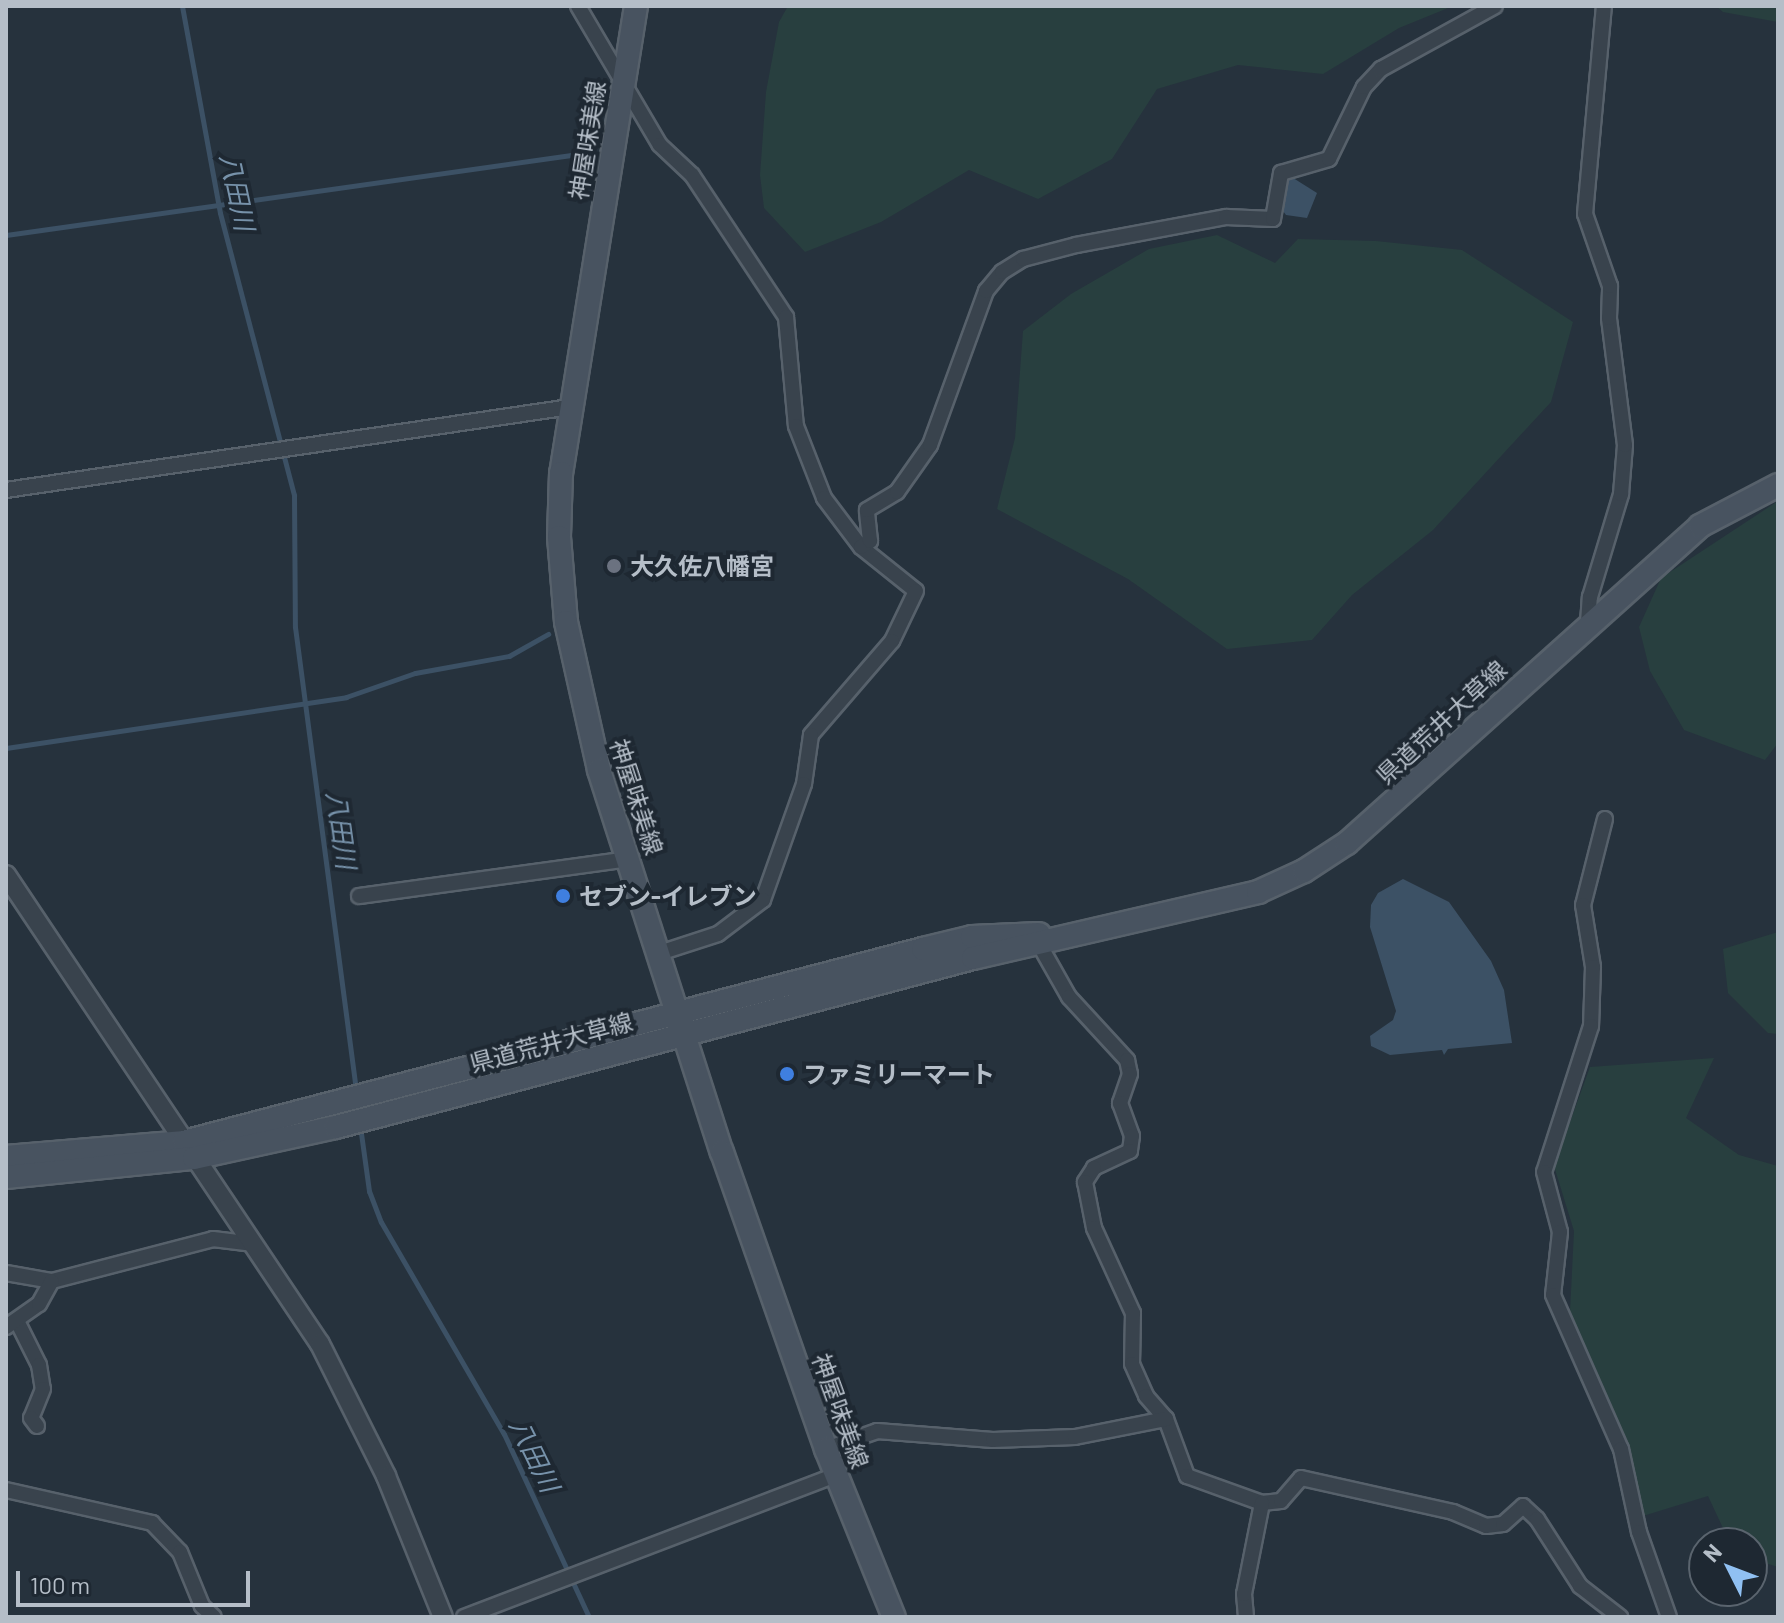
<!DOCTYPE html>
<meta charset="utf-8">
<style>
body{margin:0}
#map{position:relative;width:1784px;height:1623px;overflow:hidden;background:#26323d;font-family:Barlow,"Noto Sans JP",sans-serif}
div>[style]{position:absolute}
.green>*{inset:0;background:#283f3f}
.water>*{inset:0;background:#3c5165}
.stream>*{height:5px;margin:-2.5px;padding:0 2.5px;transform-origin:2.5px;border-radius:2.5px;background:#3c5165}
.roads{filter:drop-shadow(2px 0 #57616b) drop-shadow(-2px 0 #57616b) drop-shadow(0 2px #57616b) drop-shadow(0 -2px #57616b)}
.minor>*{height:14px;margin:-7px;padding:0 7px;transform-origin:7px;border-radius:7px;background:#39434d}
.tertiary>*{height:18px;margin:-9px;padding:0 9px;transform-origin:9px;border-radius:9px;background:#39434d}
.secondary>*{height:22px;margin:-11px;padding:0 11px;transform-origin:11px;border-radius:11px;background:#485360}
.dots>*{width:22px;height:22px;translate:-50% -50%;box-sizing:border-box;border:4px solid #1e2832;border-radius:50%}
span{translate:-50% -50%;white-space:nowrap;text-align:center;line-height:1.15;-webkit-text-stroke:8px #1e2832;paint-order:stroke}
.street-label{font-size:24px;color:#b5bec8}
.poi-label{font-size:24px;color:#b5bec8;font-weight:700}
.left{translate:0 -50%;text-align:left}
.water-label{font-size:26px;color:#7792aa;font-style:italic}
.frame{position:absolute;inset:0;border:8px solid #b5bec8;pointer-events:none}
.north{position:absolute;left:1688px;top:1527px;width:80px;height:80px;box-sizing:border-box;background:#1e2832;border:2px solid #5a646e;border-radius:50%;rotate:312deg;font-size:22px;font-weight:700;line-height:32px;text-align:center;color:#b5bec8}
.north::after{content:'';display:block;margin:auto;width:28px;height:36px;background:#90c0f2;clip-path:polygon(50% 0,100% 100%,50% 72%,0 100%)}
.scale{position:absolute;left:16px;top:1571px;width:234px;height:36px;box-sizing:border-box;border:4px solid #b5bec8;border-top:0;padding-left:10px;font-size:24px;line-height:28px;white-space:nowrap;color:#b5bec8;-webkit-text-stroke:6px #1e2832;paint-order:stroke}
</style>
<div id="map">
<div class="green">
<div style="clip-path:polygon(788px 6px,1453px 6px,1399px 28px,1323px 74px,1238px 65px,1157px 89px,1112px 159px,1038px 199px,969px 170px,881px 222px,805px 252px,764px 208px,760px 175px,766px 92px,779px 22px)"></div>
<div style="clip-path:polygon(1716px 6px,1778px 6px,1778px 22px,1723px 12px)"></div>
<div style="clip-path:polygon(1217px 235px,1275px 263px,1298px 239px,1376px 241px,1462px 250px,1573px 322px,1551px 402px,1433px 530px,1352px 595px,1312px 640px,1227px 649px,1128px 579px,997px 509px,1015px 438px,1023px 331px,1071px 294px,1149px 249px)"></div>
<div style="clip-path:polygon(1778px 501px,1778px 743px,1765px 760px,1684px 730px,1650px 671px,1639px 627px,1661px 578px)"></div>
<div style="clip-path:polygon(1778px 932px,1778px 1034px,1768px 1033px,1728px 993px,1723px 949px)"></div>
<div style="clip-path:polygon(1714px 1058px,1686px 1118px,1739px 1155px,1778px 1166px,1778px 1567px,1752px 1559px,1752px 1543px,1730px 1543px,1708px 1496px,1643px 1516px,1615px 1418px,1593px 1378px,1570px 1312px,1574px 1231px,1554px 1166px,1590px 1067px)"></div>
</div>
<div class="water">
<div style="clip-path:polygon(1290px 176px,1317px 193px,1307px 218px,1286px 215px,1280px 207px,1283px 181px)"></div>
<div style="clip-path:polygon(1403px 879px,1449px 902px,1491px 961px,1504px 990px,1512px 1043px,1448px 1049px,1444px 1055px,1442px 1050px,1390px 1055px,1371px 1046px,1370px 1036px,1393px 1020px,1396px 1011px,1370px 927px,1371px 905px,1378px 893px)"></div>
</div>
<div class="stream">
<div style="left:182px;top:6px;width:210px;rotate:79.6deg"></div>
<div style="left:220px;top:213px;width:292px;rotate:75.3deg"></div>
<div style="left:294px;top:495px;width:132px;rotate:89.6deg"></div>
<div style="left:295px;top:627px;width:469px;rotate:82.5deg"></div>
<div style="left:6px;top:235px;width:578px;rotate:-8.06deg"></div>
<div style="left:6px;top:748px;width:344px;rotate:-8.5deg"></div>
<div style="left:346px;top:697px;width:73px;rotate:-19.2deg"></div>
<div style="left:415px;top:673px;width:96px;rotate:-10.3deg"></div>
<div style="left:509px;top:656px;width:45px;rotate:-29.4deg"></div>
<div style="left:360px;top:1126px;width:66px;rotate:82.1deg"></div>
<div style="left:369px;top:1191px;width:33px;rotate:69deg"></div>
<div style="left:381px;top:1222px;width:245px;rotate:59.9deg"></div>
<div style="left:504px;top:1434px;width:202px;rotate:65.1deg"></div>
</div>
<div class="roads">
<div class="minor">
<div style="left:578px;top:6px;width:161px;rotate:59.5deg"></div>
<div style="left:660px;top:145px;width:44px;rotate:43.2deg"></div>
<div style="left:692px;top:175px;width:170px;rotate:56.5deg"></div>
<div style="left:786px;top:317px;width:109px;rotate:84.8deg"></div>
<div style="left:796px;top:426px;width:77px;rotate:68.7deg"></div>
<div style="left:824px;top:498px;width:61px;rotate:52.9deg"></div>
<div style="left:861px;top:547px;width:70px;rotate:38.7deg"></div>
<div style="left:916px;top:591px;width:55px;rotate:115.6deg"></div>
<div style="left:892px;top:641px;width:124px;rotate:130.8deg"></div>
<div style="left:811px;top:735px;width:49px;rotate:98.1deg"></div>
<div style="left:804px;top:784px;width:123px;rotate:109.5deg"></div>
<div style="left:763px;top:900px;width:56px;rotate:142.9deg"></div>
<div style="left:718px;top:934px;width:62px;rotate:162.1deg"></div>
<div style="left:6px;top:490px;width:570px;rotate:-8.37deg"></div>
<div style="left:861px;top:547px;width:11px;rotate:-34deg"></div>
<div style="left:870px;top:541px;width:31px;rotate:-96deg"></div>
<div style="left:867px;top:510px;width:35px;rotate:-31deg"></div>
<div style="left:897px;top:492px;width:57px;rotate:-54.9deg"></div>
<div style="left:930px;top:445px;width:164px;rotate:-70deg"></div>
<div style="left:986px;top:291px;width:25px;rotate:-50deg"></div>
<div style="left:1002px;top:272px;width:25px;rotate:-32deg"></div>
<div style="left:1023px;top:259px;width:55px;rotate:-14.8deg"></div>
<div style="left:1076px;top:245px;width:153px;rotate:-10.6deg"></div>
<div style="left:1226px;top:217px;width:47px;rotate:2.4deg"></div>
<div style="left:1273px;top:219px;width:47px;rotate:-80.1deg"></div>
<div style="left:1281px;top:173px;width:50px;rotate:-16.3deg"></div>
<div style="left:1329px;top:159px;width:80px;rotate:-64.1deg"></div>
<div style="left:1364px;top:87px;width:25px;rotate:-47deg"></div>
<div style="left:1381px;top:69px;width:130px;rotate:-28.9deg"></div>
<div style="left:1588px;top:623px;width:26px;rotate:-86deg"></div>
<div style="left:1590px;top:597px;width:108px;rotate:-73.2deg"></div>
<div style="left:1621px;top:494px;width:49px;rotate:-85.3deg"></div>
<div style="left:1625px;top:445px;width:128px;rotate:-97.2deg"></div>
<div style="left:1609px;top:318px;width:32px;rotate:-88deg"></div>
<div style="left:1610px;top:286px;width:76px;rotate:-109.1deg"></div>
<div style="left:1585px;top:214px;width:209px;rotate:-84.8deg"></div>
<div style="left:1605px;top:819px;width:89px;rotate:104.3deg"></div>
<div style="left:1583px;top:905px;width:63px;rotate:80.8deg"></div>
<div style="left:1593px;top:967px;width:59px;rotate:91.9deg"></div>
<div style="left:1591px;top:1026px;width:153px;rotate:107.8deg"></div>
<div style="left:1544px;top:1172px;width:62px;rotate:75.1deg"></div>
<div style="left:1560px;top:1232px;width:63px;rotate:96.3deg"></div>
<div style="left:1553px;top:1295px;width:168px;rotate:66.2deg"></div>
<div style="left:1621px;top:1449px;width:85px;rotate:77.8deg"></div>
<div style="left:1639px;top:1532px;width:90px;rotate:70.6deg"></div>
<div style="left:359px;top:896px;width:273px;rotate:-7.8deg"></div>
<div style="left:1039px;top:944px;width:61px;rotate:60.5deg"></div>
<div style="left:1069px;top:997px;width:86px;rotate:47.4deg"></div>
<div style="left:1127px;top:1060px;width:14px;rotate:78deg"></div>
<div style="left:1130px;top:1074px;width:31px;rotate:109deg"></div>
<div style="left:1120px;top:1103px;width:35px;rotate:70deg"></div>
<div style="left:1132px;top:1136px;width:15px;rotate:98deg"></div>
<div style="left:1130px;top:1151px;width:40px;rotate:155deg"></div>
<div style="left:1094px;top:1168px;width:17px;rotate:123deg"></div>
<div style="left:1085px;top:1182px;width:47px;rotate:78.9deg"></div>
<div style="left:1094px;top:1228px;width:94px;rotate:65.4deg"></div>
<div style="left:1133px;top:1313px;width:51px;rotate:91.1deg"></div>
<div style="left:1132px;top:1364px;width:35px;rotate:66deg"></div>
<div style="left:1146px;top:1396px;width:30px;rotate:49deg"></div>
<div style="left:1166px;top:1419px;width:61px;rotate:69.8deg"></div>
<div style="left:1187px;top:1476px;width:80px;rotate:19.8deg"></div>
<div style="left:1262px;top:1503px;width:19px;rotate:-6deg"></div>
<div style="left:1281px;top:1501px;width:30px;rotate:-49deg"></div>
<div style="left:1301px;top:1478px;width:156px;rotate:12.6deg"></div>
<div style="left:1453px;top:1512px;width:36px;rotate:23deg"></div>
<div style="left:1486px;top:1526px;width:17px;rotate:-7deg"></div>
<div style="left:1503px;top:1524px;width:27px;rotate:-42deg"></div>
<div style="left:1523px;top:1506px;width:19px;rotate:43deg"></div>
<div style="left:1537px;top:1519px;width:80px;rotate:57.3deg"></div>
<div style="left:1580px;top:1586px;width:51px;rotate:37.8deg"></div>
<div style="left:6px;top:1273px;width:47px;rotate:9.9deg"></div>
<div style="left:52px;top:1281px;width:166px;rotate:-14.6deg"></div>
<div style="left:213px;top:1239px;width:41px;rotate:7deg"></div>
<div style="left:17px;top:1321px;width:49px;rotate:63.4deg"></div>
<div style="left:39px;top:1365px;width:24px;rotate:81deg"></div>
<div style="left:43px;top:1389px;width:31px;rotate:112deg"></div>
<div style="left:31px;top:1418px;width:10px;rotate:53deg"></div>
<div style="left:6px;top:1327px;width:40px;rotate:-34.9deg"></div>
<div style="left:39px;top:1304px;width:26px;rotate:-61deg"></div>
<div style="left:826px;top:1449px;width:54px;rotate:-19.4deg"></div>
<div style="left:877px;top:1431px;width:116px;rotate:4.4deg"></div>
<div style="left:993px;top:1440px;width:82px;rotate:-2.1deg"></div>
<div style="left:1075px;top:1437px;width:93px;rotate:-11.2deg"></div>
<div style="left:6px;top:1490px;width:150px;rotate:12.7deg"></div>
<div style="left:152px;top:1523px;width:40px;rotate:46deg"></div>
<div style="left:180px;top:1552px;width:58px;rotate:67.8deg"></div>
<div style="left:202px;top:1606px;width:16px;rotate:43deg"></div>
<div style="left:464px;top:1617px;width:398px;rotate:-20.9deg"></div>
<div style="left:1246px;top:1617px;width:23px;rotate:-95deg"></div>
<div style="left:1244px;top:1594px;width:93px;rotate:-78.8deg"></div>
</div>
<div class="tertiary">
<div style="left:6px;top:875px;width:564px;rotate:56.2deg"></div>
<div style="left:320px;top:1344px;width:148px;rotate:63.4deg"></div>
<div style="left:386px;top:1476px;width:152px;rotate:68deg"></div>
</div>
<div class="secondary">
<div style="left:636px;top:6px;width:473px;rotate:99.1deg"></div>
<div style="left:561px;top:473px;width:64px;rotate:91.8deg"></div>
<div style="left:559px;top:537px;width:85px;rotate:85.3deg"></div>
<div style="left:566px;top:622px;width:152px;rotate:77.4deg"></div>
<div style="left:599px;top:770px;width:401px;rotate:72.2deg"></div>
<div style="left:722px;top:1152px;width:315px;rotate:70.7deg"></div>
<div style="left:826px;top:1449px;width:181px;rotate:68deg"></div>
<div style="left:6px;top:1157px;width:179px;rotate:-4.8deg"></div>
<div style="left:184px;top:1142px;width:764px;rotate:-14.64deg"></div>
<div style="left:923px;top:949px;width:50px;rotate:-13.8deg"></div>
<div style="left:972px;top:937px;width:67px;rotate:-2.6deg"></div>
<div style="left:6px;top:1177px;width:189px;rotate:-5.8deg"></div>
<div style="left:194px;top:1158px;width:145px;rotate:-12.3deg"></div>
<div style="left:336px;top:1127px;width:659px;rotate:-14.86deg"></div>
<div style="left:973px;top:958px;width:293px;rotate:-13deg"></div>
<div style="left:1258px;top:892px;width:51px;rotate:-24.5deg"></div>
<div style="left:1304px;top:871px;width:51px;rotate:-33.1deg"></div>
<div style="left:1347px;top:843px;width:474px;rotate:-41.9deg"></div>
<div style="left:1700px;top:526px;width:88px;rotate:-27.7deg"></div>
</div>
</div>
<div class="dots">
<div style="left:614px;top:566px;background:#6b7280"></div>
<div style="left:563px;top:896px;background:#3f7fe0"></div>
<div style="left:787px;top:1074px;background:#3f7fe0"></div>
</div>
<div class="street-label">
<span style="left:587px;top:140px;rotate:-81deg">神屋味美線</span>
<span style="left:1441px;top:722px;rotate:-43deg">県道荒井大草線</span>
<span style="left:637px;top:797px;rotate:72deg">神屋味美線</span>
<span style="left:551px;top:1042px;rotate:-15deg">県道荒井大草線</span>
<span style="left:841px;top:1411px;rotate:70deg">神屋味美線</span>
</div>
<div class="poi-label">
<span class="left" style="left:630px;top:566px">大久佐八幡宮</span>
<span class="left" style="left:579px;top:896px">セブン-イレブン</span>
<span class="left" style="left:803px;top:1074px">ファミリーマート</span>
</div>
<div class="water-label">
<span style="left:238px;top:192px;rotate:78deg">八田川</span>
<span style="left:342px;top:830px;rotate:82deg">八田川</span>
<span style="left:535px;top:1455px;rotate:64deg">八田川</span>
</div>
<div class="frame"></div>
<div class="north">N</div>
<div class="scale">100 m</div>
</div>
